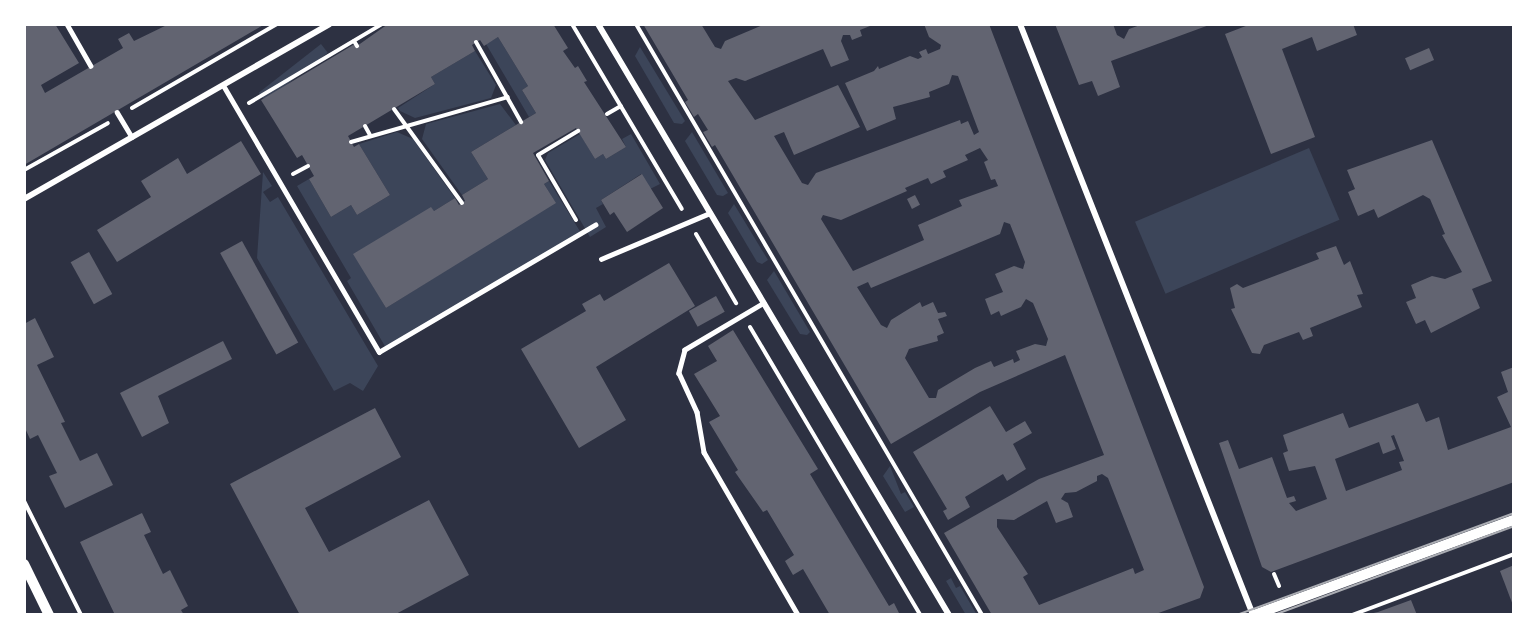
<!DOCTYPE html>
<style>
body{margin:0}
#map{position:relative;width:1538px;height:639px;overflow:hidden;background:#2d3142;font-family:"Archivo Narrow",sans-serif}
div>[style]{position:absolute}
.green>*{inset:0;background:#3c4559;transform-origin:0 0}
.building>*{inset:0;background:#626471;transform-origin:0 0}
.path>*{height:4px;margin:-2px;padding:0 2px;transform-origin:2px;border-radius:2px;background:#fff}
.service>*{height:4.5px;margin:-2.25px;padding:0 2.25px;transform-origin:2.25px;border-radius:2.25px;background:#fff}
.pedestrian>*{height:5px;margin:-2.5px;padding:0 2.5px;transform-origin:2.5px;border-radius:2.5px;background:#fff}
.minor>*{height:6px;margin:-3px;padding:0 3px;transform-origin:3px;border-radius:3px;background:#fff}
.tertiary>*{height:10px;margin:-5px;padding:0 5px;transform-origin:5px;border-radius:5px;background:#fff}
.tram>*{height:1.5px;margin:-0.75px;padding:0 0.75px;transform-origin:0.75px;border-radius:0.75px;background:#abadb3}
span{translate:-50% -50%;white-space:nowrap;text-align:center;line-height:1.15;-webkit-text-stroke:4.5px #fff;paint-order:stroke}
.frame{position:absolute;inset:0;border:26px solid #fff;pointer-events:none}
</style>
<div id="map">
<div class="green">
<div style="clip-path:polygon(498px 37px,528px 86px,522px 90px,536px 113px,529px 117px,486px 44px)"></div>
<div style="left:321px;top:44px;width:11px;height:79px;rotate:52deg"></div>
<div style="clip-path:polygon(640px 47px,685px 121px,682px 124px,674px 123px,635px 56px)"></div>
<div style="clip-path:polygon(475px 51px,496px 85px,491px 98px,415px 118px,400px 111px,398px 108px,435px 84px,431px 77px)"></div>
<div style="clip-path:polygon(500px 104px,516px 125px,471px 152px,488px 179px,462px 195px,422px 139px,426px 124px)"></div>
<div style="clip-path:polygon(397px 132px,413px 139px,455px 198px,434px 211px,431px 208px,354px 254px,386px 308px,555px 202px,544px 184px,549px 181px,581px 233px,386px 348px,347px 281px,351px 278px,297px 186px,309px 179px,331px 217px,351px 205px,357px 215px,390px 195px,359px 144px)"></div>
<div style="clip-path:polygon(692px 132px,728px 193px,723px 196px,717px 195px,685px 141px)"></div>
<div style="clip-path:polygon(580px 134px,595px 159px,603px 154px,606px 159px,626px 147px,622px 139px,631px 134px,660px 184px,650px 189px,641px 174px,601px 200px,603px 204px,596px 208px,606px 227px,590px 237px,545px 160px,548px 153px)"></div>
<div style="left:1309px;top:148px;width:78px;height:189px;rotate:67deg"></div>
<div style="clip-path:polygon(263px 172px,272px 186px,263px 192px,270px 202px,278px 197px,378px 366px,363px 391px,350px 383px,334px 391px,257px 258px)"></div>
<div style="clip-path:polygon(734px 204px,768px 260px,762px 264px,757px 262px,728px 213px)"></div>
<div style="clip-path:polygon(774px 271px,810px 332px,807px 335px,800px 334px,767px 280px)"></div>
<div style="clip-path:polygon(890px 466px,901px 494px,905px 492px,914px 507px,905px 512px,883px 476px)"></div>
<div style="clip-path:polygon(951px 578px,956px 588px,960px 586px,977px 615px,966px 615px,946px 581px)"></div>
</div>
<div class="building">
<div style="clip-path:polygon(24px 24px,55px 24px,79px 63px,41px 85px,45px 93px,123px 48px,118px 39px,129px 33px,134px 41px,169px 24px,265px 24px,24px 165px)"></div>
<div style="clip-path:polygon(388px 24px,553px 24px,568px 48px,563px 51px,575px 68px,578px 66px,587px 81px,584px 82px,626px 147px,606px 159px,603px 154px,595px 159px,576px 128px,533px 153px,549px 181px,544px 184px,556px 203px,386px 308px,353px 254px,431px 207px,434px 211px,455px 198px,459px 205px,465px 201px,462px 195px,488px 179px,471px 152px,536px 113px,522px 90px,528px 86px,498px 37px,484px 46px,480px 40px,472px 45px,475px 51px,431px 77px,435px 84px,348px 136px,354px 147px,359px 144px,390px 195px,357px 215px,351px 205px,331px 217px,309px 179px,314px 176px,302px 155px,297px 158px,261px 100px,353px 45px,357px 46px)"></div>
<div style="clip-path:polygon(evenodd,643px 24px,701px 24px,715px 47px,721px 49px,725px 41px,765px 24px,875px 24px,860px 30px,862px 36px,852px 40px,850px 35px,843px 35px,841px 41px,849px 60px,831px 67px,823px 49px,745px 81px,736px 78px,728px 81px,755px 120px,838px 85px,860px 127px,794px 155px,784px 132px,774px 136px,802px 183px,808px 185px,816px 173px,960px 120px,961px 124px,968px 121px,974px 135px,979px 132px,958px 76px,952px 75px,949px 84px,929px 92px,930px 97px,893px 107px,896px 119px,867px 131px,845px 83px,874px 71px,878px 66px,879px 69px,910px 56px,918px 59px,922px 57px,919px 52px,926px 49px,928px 54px,940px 49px,941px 45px,929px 37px,924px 24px,989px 24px,1204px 587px,1200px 598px,1153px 615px,992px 615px,944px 533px,1039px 479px,1104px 455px,1065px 355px,980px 392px,891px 444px,715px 145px,712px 147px,703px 132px,708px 130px,698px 114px,694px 117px,685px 102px,688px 100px,643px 24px,980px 148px,988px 160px,984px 162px,991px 180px,995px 179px,998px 186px,959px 200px,962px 206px,918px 225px,924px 240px,853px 271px,821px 219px,823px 215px,841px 220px,907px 191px,905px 188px,928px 178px,931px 184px,946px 177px,943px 171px,968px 160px,965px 155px,980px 148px,643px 24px,1004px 222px,1010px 224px,1025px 262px,1023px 269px,1014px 266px,995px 274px,1003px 292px,985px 299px,991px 315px,999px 311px,1001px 316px,1021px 307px,1026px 299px,1033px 303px,1048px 339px,1046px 346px,1035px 344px,1016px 351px,1020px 360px,1014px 363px,1013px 359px,994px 367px,991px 361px,975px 368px,938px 390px,936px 398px,929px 398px,905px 358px,909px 349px,938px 341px,937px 336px,944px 333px,938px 319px,947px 316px,945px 312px,938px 313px,933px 302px,922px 307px,920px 302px,891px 320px,887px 328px,881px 325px,857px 287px,868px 282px,871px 288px,1000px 234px,1004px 222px,643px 24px,1102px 474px,1108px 478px,1144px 570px,1135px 574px,1133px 568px,1039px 605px,1023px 577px,1028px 574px,997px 527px,997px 519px,1014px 520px,1047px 501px,1056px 523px,1073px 517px,1068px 503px,1061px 499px,1065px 493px,1076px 492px,1097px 481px,1097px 476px,1102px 474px)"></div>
<div style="clip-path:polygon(1055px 24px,1113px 24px,1117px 35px,1124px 39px,1129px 29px,1143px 24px,1212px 24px,1111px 61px,1120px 87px,1098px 96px,1092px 81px,1079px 85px)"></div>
<div style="clip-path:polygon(1251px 24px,1353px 24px,1357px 35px,1317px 51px,1312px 37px,1282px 49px,1315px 137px,1271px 154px,1225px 34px)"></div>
<div style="left:1429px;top:48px;width:13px;height:26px;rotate:67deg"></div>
<div style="clip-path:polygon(1432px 140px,1492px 281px,1472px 289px,1480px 308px,1431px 333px,1425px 320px,1416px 324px,1406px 302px,1416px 298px,1411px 285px,1432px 276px,1445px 279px,1462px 272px,1442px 235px,1445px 234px,1430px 199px,1423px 195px,1378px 218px,1374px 209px,1358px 216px,1348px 192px,1355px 189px,1347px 170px)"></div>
<div style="clip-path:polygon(241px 141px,261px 174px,117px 262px,97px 230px,151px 197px,141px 181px,178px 158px,187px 174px)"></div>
<div style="clip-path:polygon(642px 174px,663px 208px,627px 232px,614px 212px,610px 215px,601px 200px)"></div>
<div style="left:915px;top:195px;width:11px;height:9px;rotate:63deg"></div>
<div style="left:242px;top:241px;width:116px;height:25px;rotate:61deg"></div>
<div style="clip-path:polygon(1336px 246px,1344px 265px,1350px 261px,1363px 294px,1357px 295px,1362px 307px,1310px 328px,1313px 336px,1303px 340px,1299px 332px,1264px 345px,1260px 354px,1252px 353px,1231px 309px,1235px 308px,1230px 288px,1237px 284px,1243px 288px,1319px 259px,1316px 253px)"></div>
<div style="left:89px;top:252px;width:48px;height:21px;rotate:61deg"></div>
<div style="clip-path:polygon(669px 263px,695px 306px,596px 367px,626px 420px,579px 448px,521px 349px,586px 311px,582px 304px,600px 294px,604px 301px)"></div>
<div style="left:716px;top:296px;width:18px;height:31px;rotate:61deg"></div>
<div style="clip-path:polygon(35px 318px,54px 357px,37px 365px,65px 422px,61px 423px,80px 461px,97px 453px,113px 485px,65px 508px,49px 476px,57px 473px,38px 435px,30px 439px,24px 426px,24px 324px)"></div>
<div style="clip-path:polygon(733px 330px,818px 469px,810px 474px,889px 606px,894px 603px,900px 615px,830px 615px,803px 569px,793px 575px,785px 561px,794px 555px,767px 510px,763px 512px,735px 472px,738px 470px,709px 422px,720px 416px,694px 374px,717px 361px,708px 346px)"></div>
<div style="clip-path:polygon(223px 341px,232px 359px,158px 396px,169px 423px,142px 437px,120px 393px)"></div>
<div style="clip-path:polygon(evenodd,1514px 367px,1514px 482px,1271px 572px,1262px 567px,1219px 443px,1228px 440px,1239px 469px,1272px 457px,1287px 498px,1294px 496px,1296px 501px,1289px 503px,1296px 511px,1327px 499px,1315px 466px,1289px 471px,1283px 453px,1288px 451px,1283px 435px,1343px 413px,1349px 428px,1418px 403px,1426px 422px,1439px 417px,1448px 450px,1511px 427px,1497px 397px,1508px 392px,1501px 372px,1514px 367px,1394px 435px,1404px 461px,1399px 462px,1402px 470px,1346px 491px,1335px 459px,1379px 442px,1383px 454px,1396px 449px,1391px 436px,1394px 435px)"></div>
<div style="clip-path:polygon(990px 406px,1006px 432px,1025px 421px,1032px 433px,1013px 444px,1026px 469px,1007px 481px,1003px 474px,965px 497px,970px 507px,948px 520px,943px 511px,947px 509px,913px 452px)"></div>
<div style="clip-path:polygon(375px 408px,401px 457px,305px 508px,329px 552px,429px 500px,469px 575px,394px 615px,300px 615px,230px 484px)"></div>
<div style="clip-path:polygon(142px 513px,151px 532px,144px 535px,163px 574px,170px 570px,188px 606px,181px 610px,184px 615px,115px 615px,80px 542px)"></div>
<div style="clip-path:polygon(1514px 565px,1514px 608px,1500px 571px)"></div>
<div style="clip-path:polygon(1411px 600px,1417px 615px,1364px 615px,1378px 612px)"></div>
</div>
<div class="path">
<div style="left:572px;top:24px;width:215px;rotate:59.3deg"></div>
<div style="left:636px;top:24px;width:685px;rotate:59.65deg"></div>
<div style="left:354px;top:41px;width:6px;rotate:59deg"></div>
<div style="left:476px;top:42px;width:92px;rotate:60.6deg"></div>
<div style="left:249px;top:103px;width:155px;rotate:-30.7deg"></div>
<div style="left:132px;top:108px;width:168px;rotate:-30.1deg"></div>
<div style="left:394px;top:109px;width:116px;rotate:54.1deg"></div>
<div style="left:607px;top:114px;width:16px;rotate:-30deg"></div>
<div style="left:365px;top:126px;width:10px;rotate:61deg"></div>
<div style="left:351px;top:142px;width:163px;rotate:-16deg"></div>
<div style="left:24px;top:170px;width:96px;rotate:-29.2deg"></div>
<div style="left:293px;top:174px;width:17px;rotate:-28deg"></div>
<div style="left:576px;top:220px;width:75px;rotate:-120.3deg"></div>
<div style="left:538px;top:155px;width:47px;rotate:-31deg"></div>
<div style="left:696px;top:234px;width:80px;rotate:59.9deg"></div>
<div style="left:750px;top:327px;width:334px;rotate:59.4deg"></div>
<div style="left:24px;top:501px;width:127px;rotate:63.4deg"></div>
<div style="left:1274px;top:574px;width:13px;rotate:67deg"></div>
<div style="left:1352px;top:615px;width:173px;rotate:-20.6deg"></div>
</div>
<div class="service">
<div style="left:67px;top:24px;width:48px;rotate:60.3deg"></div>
<div style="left:117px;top:112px;width:29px;rotate:59deg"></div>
<div style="left:601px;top:259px;width:118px;rotate:-22.9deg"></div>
<div style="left:764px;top:303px;width:92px;rotate:149.3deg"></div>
<div style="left:685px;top:350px;width:24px;rotate:105deg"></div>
<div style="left:679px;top:373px;width:43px;rotate:65.2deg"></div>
<div style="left:697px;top:412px;width:41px;rotate:80.1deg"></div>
<div style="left:704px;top:452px;width:188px;rotate:60deg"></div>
<div style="left:379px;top:352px;width:251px;rotate:-30.5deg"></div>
</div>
<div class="pedestrian">
<div style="left:224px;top:87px;width:307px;rotate:59.7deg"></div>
</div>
<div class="minor">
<div style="left:598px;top:24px;width:687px;rotate:59.29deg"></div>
<div style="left:1020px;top:24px;width:635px;rotate:68.48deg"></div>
<div style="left:24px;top:199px;width:352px;rotate:-29.8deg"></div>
</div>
<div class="tertiary">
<div style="left:24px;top:564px;width:57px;rotate:63.9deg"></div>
<div style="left:1254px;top:615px;width:277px;rotate:-20.1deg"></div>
</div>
<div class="tram">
<div style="left:1237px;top:615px;width:295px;rotate:-20.2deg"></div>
<div style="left:1274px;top:615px;width:256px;rotate:-20.3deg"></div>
</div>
<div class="frame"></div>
</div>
